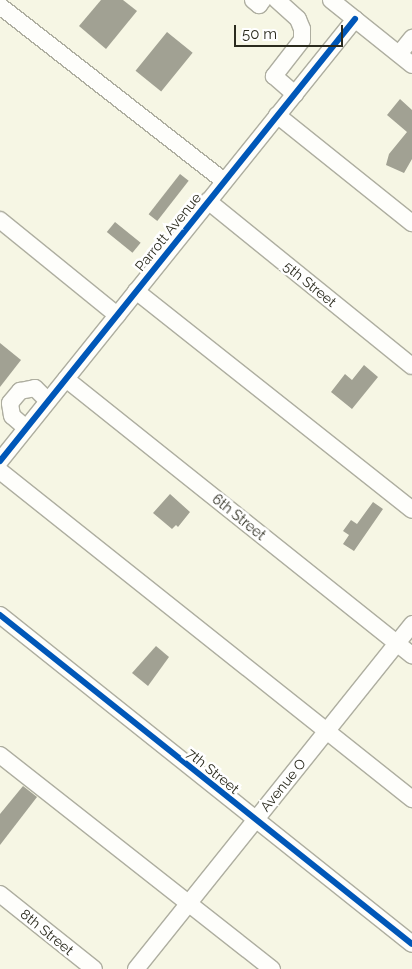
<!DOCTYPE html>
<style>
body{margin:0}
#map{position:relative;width:412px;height:969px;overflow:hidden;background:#f6f6e4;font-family:Raleway,sans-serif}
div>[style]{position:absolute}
.building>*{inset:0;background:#a1a193;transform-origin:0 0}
.roads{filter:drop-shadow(1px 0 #aeaea0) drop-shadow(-1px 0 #aeaea0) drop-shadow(0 1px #aeaea0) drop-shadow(0 -1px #aeaea0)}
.minor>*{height:16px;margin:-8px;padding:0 8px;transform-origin:8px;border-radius:8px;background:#fefefb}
.cycleway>*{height:6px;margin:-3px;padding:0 3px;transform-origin:3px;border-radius:3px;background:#0057b8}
span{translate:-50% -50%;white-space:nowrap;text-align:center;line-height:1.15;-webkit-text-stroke:5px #fff;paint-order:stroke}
.street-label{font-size:14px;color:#2b2b1e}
.scale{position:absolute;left:234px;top:25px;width:109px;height:22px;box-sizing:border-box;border:2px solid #2b2b1e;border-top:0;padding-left:6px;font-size:15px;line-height:18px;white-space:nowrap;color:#2b2b1e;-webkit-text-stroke:4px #fff;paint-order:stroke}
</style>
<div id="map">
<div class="building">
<div style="clip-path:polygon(101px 0,123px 0,137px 11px,106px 49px,79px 26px)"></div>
<div style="left:167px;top:32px;width:33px;height:50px;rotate:39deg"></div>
<div style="clip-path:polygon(400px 99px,412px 110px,412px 159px,404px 173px,386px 165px,389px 154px,407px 132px,387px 115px)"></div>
<div style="left:180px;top:174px;width:11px;height:51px;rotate:38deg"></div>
<div style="left:115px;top:222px;width:33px;height:13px;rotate:39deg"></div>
<div style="clip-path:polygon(0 343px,21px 360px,0 387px)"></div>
<div style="clip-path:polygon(364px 365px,378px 377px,352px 409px,331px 392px,345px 374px,352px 380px)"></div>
<div style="clip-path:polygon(170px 494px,190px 512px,178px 527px,176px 525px,172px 529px,153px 513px)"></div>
<div style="clip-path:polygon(373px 502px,383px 509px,354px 551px,343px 544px,349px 535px,343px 531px,351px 520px,357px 524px)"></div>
<div style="clip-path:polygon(156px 646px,169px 657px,148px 686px,132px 673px)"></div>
<div style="clip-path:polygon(23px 786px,37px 797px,0 845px,0 814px)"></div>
</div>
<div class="roads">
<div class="minor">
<div style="left:253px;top:0;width:8px;rotate:40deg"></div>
<div style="left:259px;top:5px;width:6px;rotate:-51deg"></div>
<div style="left:277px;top:0;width:28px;rotate:42deg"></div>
<div style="left:298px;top:19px;width:11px;rotate:68deg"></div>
<div style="left:302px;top:29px;width:11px;rotate:90deg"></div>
<div style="left:302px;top:40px;width:46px;rotate:127.9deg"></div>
<div style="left:274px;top:76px;width:28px;rotate:41deg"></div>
<div style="left:331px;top:0;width:104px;rotate:38.7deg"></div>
<div style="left:0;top:6px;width:284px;rotate:38deg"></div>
<div style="left:399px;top:54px;width:21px;rotate:-51deg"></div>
<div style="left:277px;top:115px;width:173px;rotate:38.7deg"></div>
<div style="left:208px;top:201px;width:262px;rotate:39deg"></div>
<div style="left:0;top:220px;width:151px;rotate:39.1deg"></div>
<div style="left:136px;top:291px;width:352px;rotate:38.4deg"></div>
<div style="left:66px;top:379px;width:443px;rotate:38.6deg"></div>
<div style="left:26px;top:428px;width:18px;rotate:-139deg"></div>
<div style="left:12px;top:416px;width:13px;rotate:-99deg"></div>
<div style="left:10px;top:403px;width:16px;rotate:-50deg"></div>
<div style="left:20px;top:391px;width:15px;rotate:-11deg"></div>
<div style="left:35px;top:388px;width:18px;rotate:45deg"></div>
<div style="left:0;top:461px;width:567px;rotate:-51.23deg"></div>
<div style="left:0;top:471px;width:527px;rotate:38.52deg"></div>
<div style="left:0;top:615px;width:527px;rotate:38.61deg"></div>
<div style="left:0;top:755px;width:346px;rotate:38.2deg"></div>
<div style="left:0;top:894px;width:120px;rotate:38.6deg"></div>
<div style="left:136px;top:969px;width:442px;rotate:-51.3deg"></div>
</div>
</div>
<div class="cycleway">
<div style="left:0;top:461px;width:567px;rotate:-51.23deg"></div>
<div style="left:0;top:615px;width:527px;rotate:38.61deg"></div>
</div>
<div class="street-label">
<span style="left:168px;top:232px;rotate:-51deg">Parrott Avenue</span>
<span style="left:310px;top:284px;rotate:39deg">5th Street</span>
<span style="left:239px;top:517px;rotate:39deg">6th Street</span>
<span style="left:213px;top:771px;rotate:39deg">7th Street</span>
<span style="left:283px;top:785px;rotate:-51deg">Avenue O</span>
<span style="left:47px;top:932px;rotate:39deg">8th Street</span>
</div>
<div class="scale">50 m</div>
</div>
